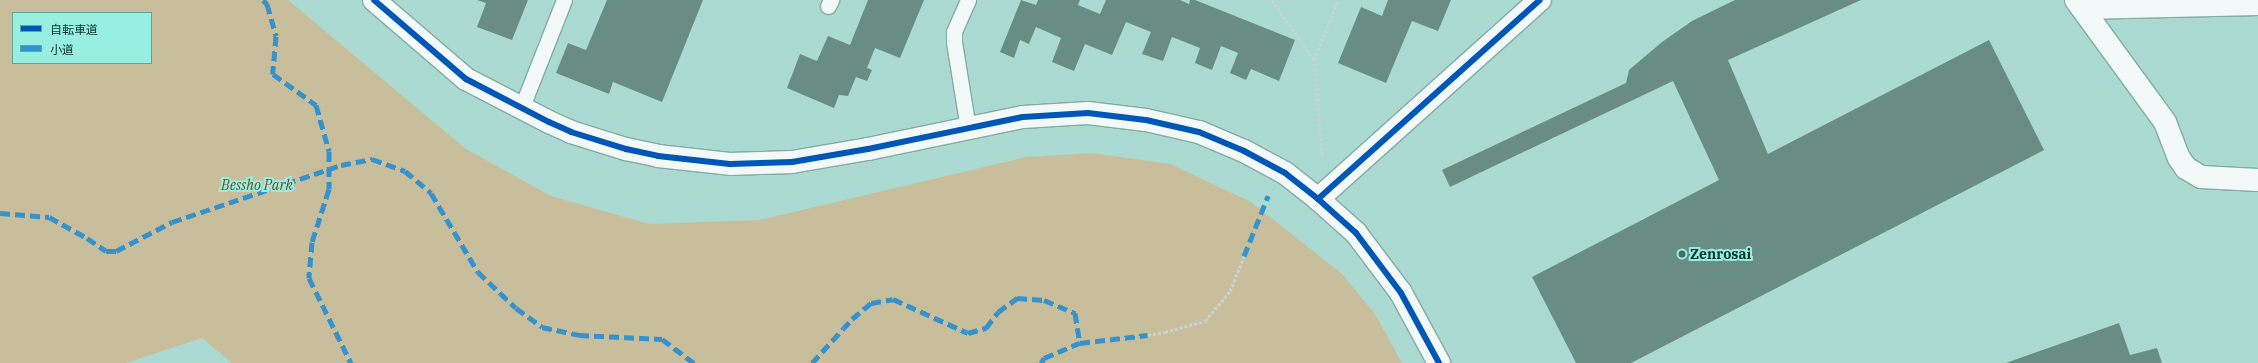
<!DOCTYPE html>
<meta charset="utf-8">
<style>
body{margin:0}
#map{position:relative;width:2258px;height:363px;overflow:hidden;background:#abdad3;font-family:"IBM Plex Serif","Noto Sans JP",serif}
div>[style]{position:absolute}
.green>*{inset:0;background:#c9be9b}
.building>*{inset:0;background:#698d84}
.path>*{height:2.5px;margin-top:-1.25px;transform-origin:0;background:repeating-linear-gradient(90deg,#c5d5d3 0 3px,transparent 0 5px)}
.roads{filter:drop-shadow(1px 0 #85aba6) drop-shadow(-1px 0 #85aba6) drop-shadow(0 1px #85aba6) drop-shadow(0 -1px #85aba6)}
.lane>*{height:15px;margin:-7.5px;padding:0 7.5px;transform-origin:7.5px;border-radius:7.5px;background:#f2f9f8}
.street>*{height:22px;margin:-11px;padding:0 11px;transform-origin:11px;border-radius:11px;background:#f2f9f8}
.secondary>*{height:22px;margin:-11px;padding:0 11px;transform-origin:11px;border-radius:11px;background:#f2f9f8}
.quiet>*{height:5px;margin-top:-2.5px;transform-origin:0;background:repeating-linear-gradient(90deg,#3592cd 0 10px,transparent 0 15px)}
.cycleway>*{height:6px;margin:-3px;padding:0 3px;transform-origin:3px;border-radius:3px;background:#0057b8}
.dots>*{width:11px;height:11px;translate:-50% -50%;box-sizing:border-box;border:2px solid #97eee1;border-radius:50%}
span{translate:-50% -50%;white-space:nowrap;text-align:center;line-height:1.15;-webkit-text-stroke:4px #97eee1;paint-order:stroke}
.park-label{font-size:14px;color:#784d21;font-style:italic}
.poi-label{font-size:14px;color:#0d342f;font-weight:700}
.left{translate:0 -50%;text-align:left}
.legend{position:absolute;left:12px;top:12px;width:140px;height:52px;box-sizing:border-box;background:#97eee1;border:1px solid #60a49a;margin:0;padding:5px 7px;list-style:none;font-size:12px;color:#0d342f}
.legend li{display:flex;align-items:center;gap:8px;height:20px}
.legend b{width:20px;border:1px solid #60a49a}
</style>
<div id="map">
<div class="green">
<div style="clip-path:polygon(evenodd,0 0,288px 0,466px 149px,551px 196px,649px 224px,760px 220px,1026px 157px,1092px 153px,1170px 164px,1251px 202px,1342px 274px,1375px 314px,1402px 363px,232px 363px,202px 338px,126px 363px,0 363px,0 0,13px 13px,151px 13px,151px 63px,13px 63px,13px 13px)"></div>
</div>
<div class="building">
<div style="clip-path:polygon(477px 0,528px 0,512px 40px,477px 27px,486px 3px)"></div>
<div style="clip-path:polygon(607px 0,703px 0,662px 102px,613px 82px,609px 94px,556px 73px,568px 43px,586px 50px)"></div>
<div style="clip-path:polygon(868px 0,924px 0,900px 58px,875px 48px,867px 68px,872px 70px,867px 81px,856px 77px,848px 96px,839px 95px,834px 108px,787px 88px,800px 54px,817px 61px,828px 36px,850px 45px)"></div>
<div style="clip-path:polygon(1021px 0,1036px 5px,1038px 0,1080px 0,1078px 5px,1100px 14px,1106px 0,1180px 0,1189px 4px,1190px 0,1195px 0,1295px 40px,1279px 81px,1251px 69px,1246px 80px,1230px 73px,1238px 53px,1221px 46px,1212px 70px,1195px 63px,1200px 48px,1172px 37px,1163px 61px,1142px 54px,1151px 32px,1126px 22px,1112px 55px,1085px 44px,1074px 71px,1052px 62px,1061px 38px,1036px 27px,1029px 44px,1020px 40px,1014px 58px,1000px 52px)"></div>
<div style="clip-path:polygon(1388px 0,1451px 0,1438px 31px,1412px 21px,1386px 83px,1338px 63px,1361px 7px,1382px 16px)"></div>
<div style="clip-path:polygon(1735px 0,1861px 0,1728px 60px,1768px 154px,1989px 40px,2044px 150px,1631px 363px,1576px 363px,1532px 277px,1719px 180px,1673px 81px,1450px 187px,1442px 170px,1626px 83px,1629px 70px,1662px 42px,1692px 21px)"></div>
<div style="clip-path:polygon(2119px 323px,2130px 355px,2157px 348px,2162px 363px,2006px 363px)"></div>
</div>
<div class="path">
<div style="left:1272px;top:0;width:73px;rotate:55deg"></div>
<div style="left:1322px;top:156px;width:96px;rotate:-94.8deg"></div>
<div style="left:1314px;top:60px;width:65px;rotate:-68.2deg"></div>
<div style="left:1148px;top:335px;width:17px;rotate:-10deg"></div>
<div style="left:1165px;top:332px;width:41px;rotate:-15.4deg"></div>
<div style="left:1205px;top:321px;width:39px;rotate:-50deg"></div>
<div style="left:1230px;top:291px;width:38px;rotate:-68deg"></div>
</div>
<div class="roads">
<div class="lane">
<div style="left:968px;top:0;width:35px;rotate:114deg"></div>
<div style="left:954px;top:32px;width:10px;rotate:90deg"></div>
<div style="left:954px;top:42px;width:87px;rotate:80.8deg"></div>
<div style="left:828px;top:6px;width:7px;rotate:-63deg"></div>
<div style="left:521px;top:109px;width:117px;rotate:-68.5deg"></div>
</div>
<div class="street">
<div style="left:2076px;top:0;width:151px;rotate:53.9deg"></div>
<div style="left:2165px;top:122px;width:39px;rotate:69deg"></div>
<div style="left:2179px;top:158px;width:12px;rotate:55deg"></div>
<div style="left:2186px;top:168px;width:17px;rotate:31deg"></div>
<div style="left:2201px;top:177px;width:57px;rotate:3deg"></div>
<div style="left:2082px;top:8px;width:176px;rotate:-1.3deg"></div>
</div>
<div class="secondary">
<div style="left:374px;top:0;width:121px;rotate:40.7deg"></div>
<div style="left:466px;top:79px;width:93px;rotate:27.4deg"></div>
<div style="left:549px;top:122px;width:24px;rotate:24deg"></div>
<div style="left:571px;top:132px;width:58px;rotate:17.2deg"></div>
<div style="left:626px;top:149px;width:33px;rotate:12deg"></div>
<div style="left:658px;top:156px;width:72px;rotate:6.3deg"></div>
<div style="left:730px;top:164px;width:62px;rotate:-1.8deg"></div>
<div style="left:792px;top:162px;width:77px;rotate:-9.7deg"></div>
<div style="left:868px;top:149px;width:158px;rotate:-11.7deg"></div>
<div style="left:1023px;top:117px;width:65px;rotate:-3.5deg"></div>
<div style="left:1088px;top:113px;width:58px;rotate:6.9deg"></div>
<div style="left:1146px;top:120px;width:54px;rotate:12.8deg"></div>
<div style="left:1199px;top:132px;width:49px;rotate:22.9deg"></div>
<div style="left:1244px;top:151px;width:47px;rotate:28.2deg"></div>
<div style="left:1285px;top:173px;width:42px;rotate:38.2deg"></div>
<div style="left:1318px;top:199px;width:51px;rotate:41.8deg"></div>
<div style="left:1356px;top:233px;width:75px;rotate:53.1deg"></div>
<div style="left:1401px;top:293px;width:80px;rotate:61.5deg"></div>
<div style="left:1318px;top:199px;width:298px;rotate:-41.9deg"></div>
</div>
</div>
<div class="quiet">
<div style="left:263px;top:0;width:6px;rotate:45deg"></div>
<div style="left:267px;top:4px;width:33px;rotate:74deg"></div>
<div style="left:276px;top:36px;width:38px;rotate:95deg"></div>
<div style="left:273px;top:74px;width:53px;rotate:35.8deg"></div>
<div style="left:316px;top:105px;width:48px;rotate:74.2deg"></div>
<div style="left:329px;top:151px;width:38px;rotate:90deg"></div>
<div style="left:329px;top:189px;width:56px;rotate:107.8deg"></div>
<div style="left:312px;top:242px;width:36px;rotate:95deg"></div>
<div style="left:309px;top:278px;width:95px;rotate:63.7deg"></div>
<div style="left:0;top:213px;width:49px;rotate:4.7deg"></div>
<div style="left:49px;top:217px;width:43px;rotate:28.9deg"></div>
<div style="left:87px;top:238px;width:23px;rotate:34deg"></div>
<div style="left:106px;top:251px;width:10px"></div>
<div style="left:116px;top:251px;width:63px;rotate:-27.4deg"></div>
<div style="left:172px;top:222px;width:178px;rotate:-18.6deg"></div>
<div style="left:341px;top:165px;width:32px;rotate:-11deg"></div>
<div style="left:372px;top:159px;width:35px;rotate:20deg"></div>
<div style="left:405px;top:171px;width:34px;rotate:40deg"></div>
<div style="left:431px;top:193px;width:92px;rotate:59.3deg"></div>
<div style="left:478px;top:272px;width:52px;rotate:43.5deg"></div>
<div style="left:516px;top:308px;width:32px;rotate:36deg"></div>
<div style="left:542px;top:327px;width:38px;rotate:12deg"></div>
<div style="left:579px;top:335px;width:83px;rotate:2.8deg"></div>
<div style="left:662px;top:339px;width:40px;rotate:37deg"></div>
<div style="left:1244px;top:256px;width:65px;rotate:-68.2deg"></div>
<div style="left:812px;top:363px;width:59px;rotate:-47.7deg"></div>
<div style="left:852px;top:319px;width:25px;rotate:-40deg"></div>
<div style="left:871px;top:303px;width:22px;rotate:-10deg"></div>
<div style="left:893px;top:299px;width:82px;rotate:24.4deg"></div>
<div style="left:968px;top:333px;width:19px;rotate:-16deg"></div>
<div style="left:986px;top:328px;width:20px;rotate:-53deg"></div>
<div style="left:998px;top:312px;width:24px;rotate:-36deg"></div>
<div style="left:1017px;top:298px;width:27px;rotate:4deg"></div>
<div style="left:1044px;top:300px;width:34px;rotate:23deg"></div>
<div style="left:1075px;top:313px;width:30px;rotate:81deg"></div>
<div style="left:1041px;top:363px;width:6px;rotate:-59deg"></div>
<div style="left:1044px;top:358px;width:39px;rotate:-23deg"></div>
<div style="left:1080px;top:343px;width:68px;rotate:-6.7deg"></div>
</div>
<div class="cycleway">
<div style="left:374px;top:0;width:121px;rotate:40.7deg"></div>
<div style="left:466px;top:79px;width:93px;rotate:27.4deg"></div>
<div style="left:549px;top:122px;width:24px;rotate:24deg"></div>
<div style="left:571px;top:132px;width:58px;rotate:17.2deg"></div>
<div style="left:626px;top:149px;width:33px;rotate:12deg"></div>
<div style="left:658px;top:156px;width:72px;rotate:6.3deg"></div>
<div style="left:730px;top:164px;width:62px;rotate:-1.8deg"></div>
<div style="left:792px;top:162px;width:77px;rotate:-9.7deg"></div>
<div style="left:868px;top:149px;width:158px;rotate:-11.7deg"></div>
<div style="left:1023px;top:117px;width:65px;rotate:-3.5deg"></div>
<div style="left:1088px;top:113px;width:58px;rotate:6.9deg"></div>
<div style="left:1146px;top:120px;width:54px;rotate:12.8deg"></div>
<div style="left:1199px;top:132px;width:49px;rotate:22.9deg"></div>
<div style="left:1244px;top:151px;width:47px;rotate:28.2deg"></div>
<div style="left:1285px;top:173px;width:42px;rotate:38.2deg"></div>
<div style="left:1318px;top:199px;width:51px;rotate:41.8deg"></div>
<div style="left:1356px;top:233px;width:75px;rotate:53.1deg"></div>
<div style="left:1401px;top:293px;width:80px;rotate:61.5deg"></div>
<div style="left:1318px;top:199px;width:298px;rotate:-41.9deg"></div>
</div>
<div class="dots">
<div style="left:1682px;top:254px;background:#446e68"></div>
</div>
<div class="park-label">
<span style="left:257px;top:185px">Bessho Park</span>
</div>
<div class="poi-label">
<span class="left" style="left:1690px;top:254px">Zenrosai</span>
</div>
<ul class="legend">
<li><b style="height:5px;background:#0057b8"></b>自転車道</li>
<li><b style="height:5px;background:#3592cd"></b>小道</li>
</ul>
</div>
